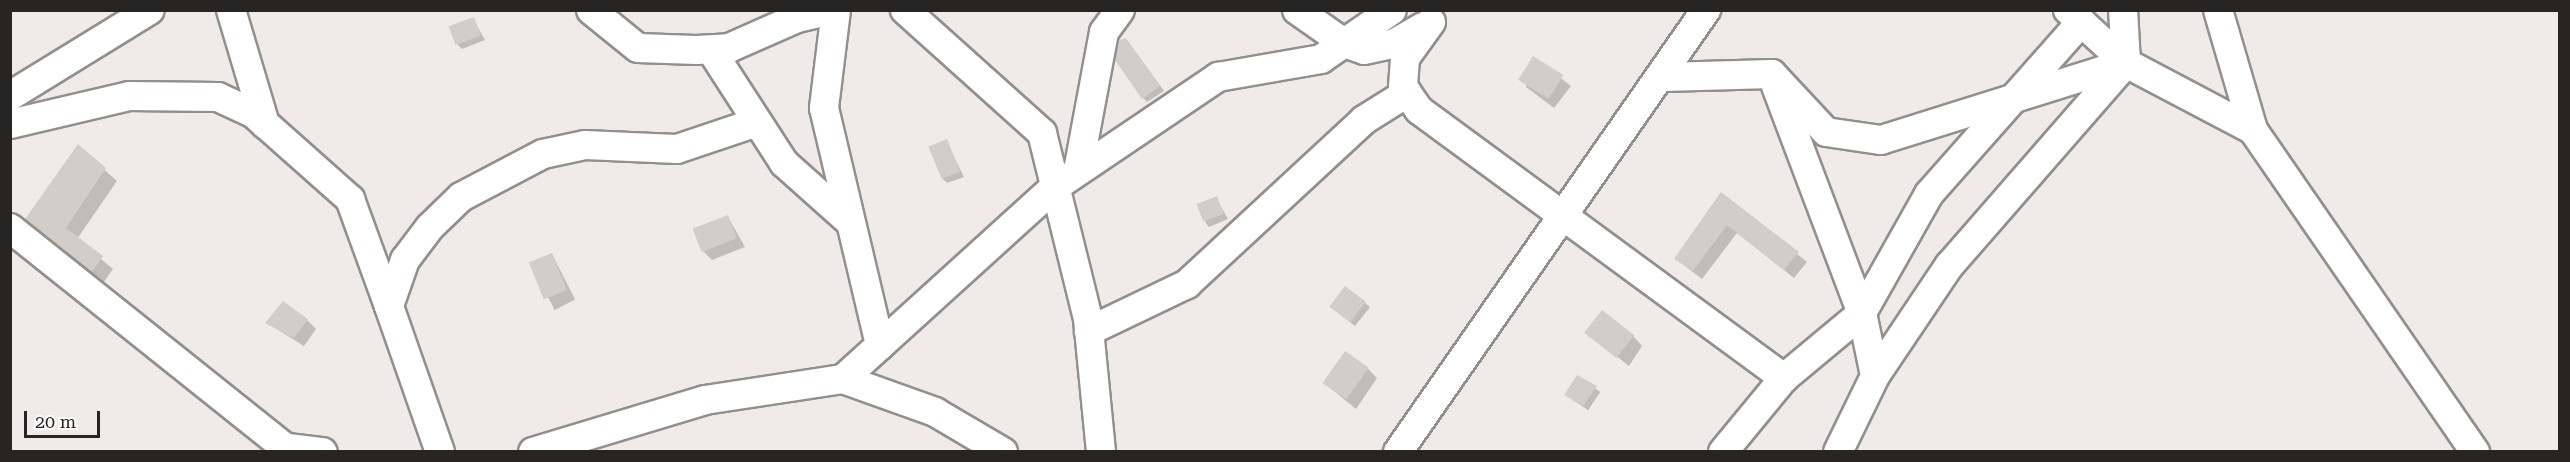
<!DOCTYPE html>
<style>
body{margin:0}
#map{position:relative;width:2570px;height:462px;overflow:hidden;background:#f0ebe8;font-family:"Roboto Serif",serif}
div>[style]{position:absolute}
.shadow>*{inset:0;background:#0003;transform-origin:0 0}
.building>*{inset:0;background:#d3cdca;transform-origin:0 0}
.roads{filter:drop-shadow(2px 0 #938f8c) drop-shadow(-2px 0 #938f8c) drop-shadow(0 2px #938f8c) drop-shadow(0 -2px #938f8c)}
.minor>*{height:28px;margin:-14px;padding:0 14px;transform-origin:14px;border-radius:14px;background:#fff}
span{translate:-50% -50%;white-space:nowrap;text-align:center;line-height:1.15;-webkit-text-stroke:5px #fff;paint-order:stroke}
.frame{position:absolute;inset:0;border:12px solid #272524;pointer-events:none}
.scale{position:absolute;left:24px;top:411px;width:76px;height:27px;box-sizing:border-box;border:3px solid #272524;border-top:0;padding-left:8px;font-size:18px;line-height:21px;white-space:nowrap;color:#272524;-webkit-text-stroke:4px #fff;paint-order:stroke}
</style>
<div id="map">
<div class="shadow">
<div style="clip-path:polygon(473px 19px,485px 40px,462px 49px,458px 45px)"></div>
<div style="clip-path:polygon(1126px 39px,1164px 91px,1147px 102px,1143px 98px)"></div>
<div style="clip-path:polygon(1534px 58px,1571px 86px,1554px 108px,1526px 87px)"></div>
<div style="clip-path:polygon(946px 141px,964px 177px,947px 183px,943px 179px)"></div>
<div style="clip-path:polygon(78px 146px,117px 181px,77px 239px,113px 269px,104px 282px,27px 219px)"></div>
<div style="clip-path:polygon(1722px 194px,1807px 262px,1794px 278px,1737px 233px,1702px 279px,1676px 259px)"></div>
<div style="clip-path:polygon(1216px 198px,1228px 219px,1209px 227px,1205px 222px)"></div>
<div style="clip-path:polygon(728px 217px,745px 247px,712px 260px,703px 251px)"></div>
<div style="left:552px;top:254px;width:51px;height:23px;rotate:63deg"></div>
<div style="clip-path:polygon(1365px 303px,1370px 307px,1355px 326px,1336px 311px)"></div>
<div style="clip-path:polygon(307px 320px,316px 329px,304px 346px,267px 323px)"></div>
<div style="clip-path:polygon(1587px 333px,1633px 336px,1642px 346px,1629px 366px)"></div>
<div style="clip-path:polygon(1368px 369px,1377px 378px,1356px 409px,1323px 382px)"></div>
<div style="left:1578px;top:377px;width:27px;height:22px;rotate:34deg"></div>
</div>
<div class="building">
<div style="left:474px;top:17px;width:20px;height:27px;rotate:70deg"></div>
<div style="clip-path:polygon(1126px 38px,1160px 86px,1142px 99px,1115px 60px,1119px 40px)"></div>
<div style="left:1533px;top:56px;width:36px;height:28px;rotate:32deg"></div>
<div style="left:947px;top:139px;width:35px;height:20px;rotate:68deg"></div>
<div style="clip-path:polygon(78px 144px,106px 168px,66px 228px,103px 256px,92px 272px,25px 219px)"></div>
<div style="clip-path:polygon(1721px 192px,1799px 252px,1784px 270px,1727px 225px,1693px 271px,1674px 259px)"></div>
<div style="left:1217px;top:196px;width:19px;height:22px;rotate:69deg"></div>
<div style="left:728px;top:215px;width:25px;height:38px;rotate:69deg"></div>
<div style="left:552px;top:253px;width:40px;height:25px;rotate:68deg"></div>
<div style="left:1345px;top:286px;width:26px;height:26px;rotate:37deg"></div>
<div style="clip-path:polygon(283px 301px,308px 319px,294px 338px,265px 323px)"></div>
<div style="left:1602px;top:310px;width:41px;height:29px;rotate:38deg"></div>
<div style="left:1345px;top:351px;width:29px;height:39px;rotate:35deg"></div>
<div style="clip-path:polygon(1577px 375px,1597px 386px,1583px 406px,1564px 395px)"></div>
</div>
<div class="roads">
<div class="minor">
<div style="left:231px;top:10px;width:119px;rotate:73.4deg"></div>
<div style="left:591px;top:10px;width:60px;rotate:39deg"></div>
<div style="left:638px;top:48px;width:58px;rotate:2deg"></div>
<div style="left:696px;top:50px;width:33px;rotate:-3deg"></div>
<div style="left:729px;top:48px;width:74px;rotate:-23.8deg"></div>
<div style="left:797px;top:18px;width:37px;rotate:-13deg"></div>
<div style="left:836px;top:10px;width:99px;rotate:97deg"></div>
<div style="left:824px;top:108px;width:244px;rotate:76.7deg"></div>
<div style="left:905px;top:10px;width:184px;rotate:41.9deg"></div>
<div style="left:1042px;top:133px;width:192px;rotate:76.1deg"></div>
<div style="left:1088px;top:319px;width:134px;rotate:84.4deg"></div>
<div style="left:1297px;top:10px;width:57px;rotate:35.1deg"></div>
<div style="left:1344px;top:43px;width:21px;rotate:19deg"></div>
<div style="left:1364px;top:50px;width:30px;rotate:-12deg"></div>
<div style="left:1393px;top:44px;width:34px;rotate:-30deg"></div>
<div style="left:2068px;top:10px;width:79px;rotate:42.4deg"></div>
<div style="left:2126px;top:63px;width:144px;rotate:27.8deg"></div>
<div style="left:2218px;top:10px;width:125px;rotate:73.7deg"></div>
<div style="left:2253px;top:130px;width:391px;rotate:55.4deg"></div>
<div style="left:1431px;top:22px;width:44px;rotate:125.8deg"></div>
<div style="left:1405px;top:58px;width:29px;rotate:94deg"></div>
<div style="left:1403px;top:87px;width:28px;rotate:55deg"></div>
<div style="left:1419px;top:110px;width:453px;rotate:36.3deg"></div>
<div style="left:711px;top:50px;width:135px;rotate:57.1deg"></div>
<div style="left:784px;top:163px;width:86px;rotate:41.7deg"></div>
<div style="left:1664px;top:77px;width:108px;rotate:-1.6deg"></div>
<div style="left:1772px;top:74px;width:79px;rotate:47deg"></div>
<div style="left:1826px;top:132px;width:56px;rotate:8.3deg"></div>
<div style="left:1881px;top:140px;width:257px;rotate:-17.4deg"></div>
<div style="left:1776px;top:86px;width:243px;rotate:69.3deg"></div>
<div style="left:1862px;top:313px;width:64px;rotate:78.3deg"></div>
<div style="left:10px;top:96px;width:164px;rotate:-31.6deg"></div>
<div style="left:10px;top:124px;width:122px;rotate:-13.2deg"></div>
<div style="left:129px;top:96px;width:89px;rotate:0.6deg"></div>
<div style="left:218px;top:97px;width:38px;rotate:25deg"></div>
<div style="left:253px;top:113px;width:130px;rotate:41.6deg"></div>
<div style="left:350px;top:199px;width:114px;rotate:70deg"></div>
<div style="left:1078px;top:171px;width:141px;rotate:-79.4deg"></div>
<div style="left:1104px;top:32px;width:27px;rotate:-54deg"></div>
<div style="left:10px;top:228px;width:359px;rotate:38.6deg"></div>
<div style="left:1089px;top:331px;width:109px;rotate:-25.6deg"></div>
<div style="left:1187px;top:284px;width:241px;rotate:-42.8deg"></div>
<div style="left:1364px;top:120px;width:51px;rotate:-32.1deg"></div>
<div style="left:843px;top:379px;width:98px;rotate:19.7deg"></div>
<div style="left:935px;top:412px;width:79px;rotate:30.5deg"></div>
<div style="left:288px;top:448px;width:35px;rotate:7deg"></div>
<div style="left:440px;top:452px;width:155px;rotate:-109.3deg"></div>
<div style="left:389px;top:306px;width:49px;rotate:-70.8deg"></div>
<div style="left:405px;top:260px;width:41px;rotate:-52.9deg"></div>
<div style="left:430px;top:227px;width:43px;rotate:-44.1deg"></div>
<div style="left:461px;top:197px;width:93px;rotate:-27.7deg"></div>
<div style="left:543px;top:154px;width:43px;rotate:-12.1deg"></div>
<div style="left:585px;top:145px;width:92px;rotate:2.5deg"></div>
<div style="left:677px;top:149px;width:84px;rotate:-18.6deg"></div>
<div style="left:533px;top:452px;width:180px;rotate:-16.8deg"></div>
<div style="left:705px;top:400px;width:140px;rotate:-8.7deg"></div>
<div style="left:843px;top:379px;width:286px;rotate:-42.2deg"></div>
<div style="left:1055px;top:187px;width:197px;rotate:-34deg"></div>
<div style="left:1218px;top:77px;width:105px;rotate:-9.9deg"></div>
<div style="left:1321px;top:59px;width:86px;rotate:-34.6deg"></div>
<div style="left:1398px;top:452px;width:539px;rotate:-55.13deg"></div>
<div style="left:1723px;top:452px;width:96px;rotate:-50.5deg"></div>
<div style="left:1784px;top:378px;width:102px;rotate:-39.8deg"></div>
<div style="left:1862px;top:313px;width:137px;rotate:-60.6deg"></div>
<div style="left:1929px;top:194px;width:230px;rotate:-48.5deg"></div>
<div style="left:1838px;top:452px;width:85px;rotate:-64deg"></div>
<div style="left:1875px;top:376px;width:133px;rotate:-56.1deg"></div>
<div style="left:1949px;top:266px;width:269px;rotate:-48.9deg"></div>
<div style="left:2126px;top:63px;width:53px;rotate:-93.2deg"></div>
</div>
</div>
<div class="frame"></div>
<div class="scale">20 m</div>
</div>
